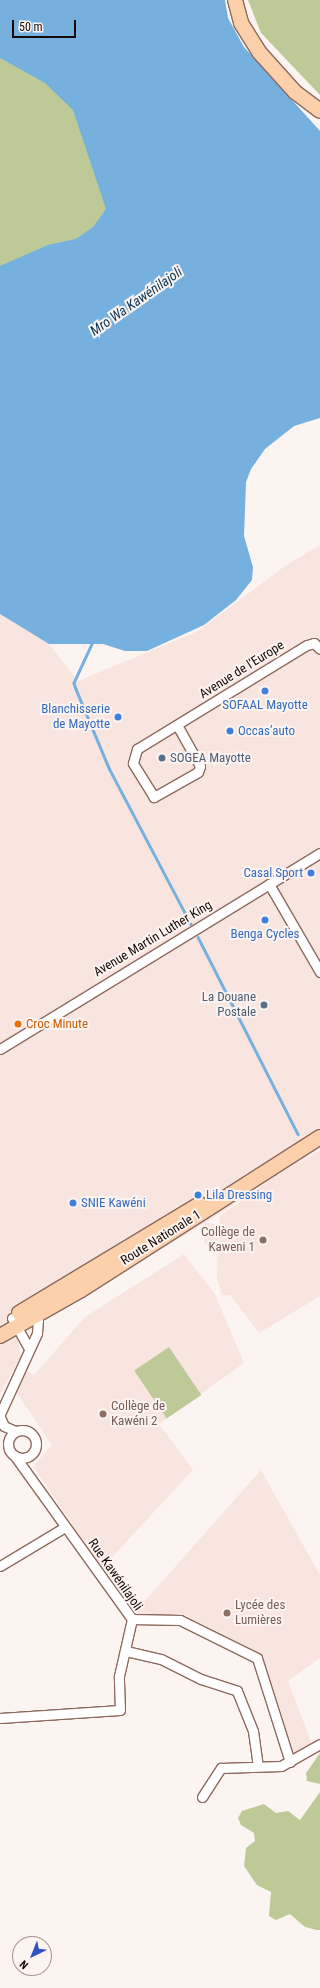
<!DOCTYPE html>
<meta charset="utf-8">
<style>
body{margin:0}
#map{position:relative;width:320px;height:1988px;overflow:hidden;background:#fcf4f1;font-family:"Roboto Condensed",sans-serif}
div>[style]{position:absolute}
.built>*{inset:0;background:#f9e5df}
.green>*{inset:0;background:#bdca98;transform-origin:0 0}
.water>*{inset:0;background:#76b0df}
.stream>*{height:2.5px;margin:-1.25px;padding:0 1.25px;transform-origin:1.25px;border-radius:1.25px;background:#76b0df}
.roads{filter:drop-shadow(1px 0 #8c6a5e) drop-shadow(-1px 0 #8c6a5e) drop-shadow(0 1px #8c6a5e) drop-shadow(0 -1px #8c6a5e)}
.street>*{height:9px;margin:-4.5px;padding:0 4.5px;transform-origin:4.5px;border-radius:4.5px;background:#fff}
.street>.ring{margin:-4.5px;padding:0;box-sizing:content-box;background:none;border:9px solid #fff;border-radius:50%}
.primary>*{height:14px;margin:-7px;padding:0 7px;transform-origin:7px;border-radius:7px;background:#fbd0aa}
.dots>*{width:11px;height:11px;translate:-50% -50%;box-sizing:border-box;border:2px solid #fcf4f1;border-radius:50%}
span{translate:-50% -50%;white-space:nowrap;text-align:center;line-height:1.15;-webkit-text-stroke:4px #fcf4f1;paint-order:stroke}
.street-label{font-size:13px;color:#160906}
.shop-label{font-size:13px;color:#366cbe}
.right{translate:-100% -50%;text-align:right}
.left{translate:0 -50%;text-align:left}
.service-label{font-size:13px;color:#4e5e75}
.food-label{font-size:13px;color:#c56008}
.education-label{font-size:13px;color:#785e54}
.water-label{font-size:14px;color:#093656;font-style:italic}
.north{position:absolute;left:12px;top:1936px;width:40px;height:40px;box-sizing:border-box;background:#fcf4f1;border:1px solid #a09693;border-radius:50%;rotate:223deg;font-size:11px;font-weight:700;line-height:16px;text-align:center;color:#160906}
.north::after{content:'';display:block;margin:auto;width:14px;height:18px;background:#3150c1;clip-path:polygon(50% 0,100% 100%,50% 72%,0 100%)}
.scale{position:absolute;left:12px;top:20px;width:64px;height:18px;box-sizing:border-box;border:2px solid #160906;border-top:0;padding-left:5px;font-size:12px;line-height:14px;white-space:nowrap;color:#160906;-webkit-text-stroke:3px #fcf4f1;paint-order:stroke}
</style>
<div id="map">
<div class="built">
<div style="clip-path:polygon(evenodd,320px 545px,320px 1148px,296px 1164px,320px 1150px,320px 1296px,259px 1333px,230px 1295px,222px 1295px,217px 1279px,218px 1245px,205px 1244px,203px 1224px,17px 1335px,21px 1356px,0 1394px,0 614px,49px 644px,78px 681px,198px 631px,285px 566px,320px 545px,271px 1180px,220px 1216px,219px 1224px,205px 1223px,271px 1180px)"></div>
<div style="clip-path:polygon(184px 1254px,215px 1294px,244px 1363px,159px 1424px,193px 1470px,102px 1568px,33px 1466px,52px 1445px,14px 1389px,24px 1369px,34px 1375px,85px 1317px)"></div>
<div style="clip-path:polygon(261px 1470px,320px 1575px,320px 1658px,288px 1681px,312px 1744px,291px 1757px,261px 1657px,178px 1617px,139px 1617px,118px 1590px,129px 1590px,143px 1603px)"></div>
</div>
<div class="green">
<div style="clip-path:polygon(0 0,193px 99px,0 368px)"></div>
<div style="clip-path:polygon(248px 0,320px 0,320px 95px,261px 33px)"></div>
<div style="left:169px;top:1347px;width:58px;height:42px;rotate:56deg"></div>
<div style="clip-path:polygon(320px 1753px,320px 1784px,307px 1781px,306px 1773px)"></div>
<div style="clip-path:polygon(320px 1792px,320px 1930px,317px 1930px,305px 1927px,290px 1914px,276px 1920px,269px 1916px,271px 1892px,257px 1885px,244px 1866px,246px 1848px,255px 1841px,254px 1833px,241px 1825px,238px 1818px,242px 1811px,264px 1804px,276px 1813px,288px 1811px,300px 1820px)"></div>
</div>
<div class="water">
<div style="clip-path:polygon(0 0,225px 0,228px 18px,244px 47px,320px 131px,320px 418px,294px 426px,265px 449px,251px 469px,246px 482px,244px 536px,253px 567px,252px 580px,236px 600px,204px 625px,147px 651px,125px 651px,103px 644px,49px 644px,0 614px,0 266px,48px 245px,76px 239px,93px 227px,106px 209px,73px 110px,45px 83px,0 58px)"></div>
</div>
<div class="stream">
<div style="left:93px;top:642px;width:45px;rotate:114.9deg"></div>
<div style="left:74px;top:683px;width:6px;rotate:72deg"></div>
<div style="left:76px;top:689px;width:86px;rotate:67.3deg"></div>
<div style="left:109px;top:768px;width:176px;rotate:62.3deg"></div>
<div style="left:198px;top:937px;width:221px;rotate:63.1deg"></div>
</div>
<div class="roads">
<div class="street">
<div style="left:177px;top:725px;width:47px;rotate:60.7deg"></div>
<div style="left:200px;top:766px;width:6px;rotate:108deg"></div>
<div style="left:198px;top:772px;width:51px;rotate:150.4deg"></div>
<div style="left:154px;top:797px;width:40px;rotate:-122deg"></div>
<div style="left:133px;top:763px;width:15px;rotate:-74deg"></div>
<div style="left:137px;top:749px;width:199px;rotate:-31.5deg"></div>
<div style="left:307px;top:645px;width:7px;rotate:-16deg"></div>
<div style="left:314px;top:643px;width:8px;rotate:45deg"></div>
<div style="left:269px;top:884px;width:102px;rotate:59.9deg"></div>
<div style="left:0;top:1049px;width:375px;rotate:-31.5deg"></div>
<div style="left:12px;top:1318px;width:35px;rotate:61deg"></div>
<div style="left:0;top:1414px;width:89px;rotate:-65.4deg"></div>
<div style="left:37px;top:1333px;width:13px;rotate:-86deg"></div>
<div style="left:38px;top:1320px;width:10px;rotate:-119deg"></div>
<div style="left:0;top:1417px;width:10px;rotate:66deg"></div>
<div style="left:4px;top:1426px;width:12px;rotate:24deg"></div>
<div class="ring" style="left:8px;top:1430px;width:19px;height:19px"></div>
<div style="left:0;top:1566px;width:76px;rotate:-31deg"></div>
<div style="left:132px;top:1619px;width:48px;rotate:1.2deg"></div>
<div style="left:180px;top:1620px;width:86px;rotate:26.3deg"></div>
<div style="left:257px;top:1658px;width:109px;rotate:72.4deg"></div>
<div style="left:126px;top:1651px;width:36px;rotate:13deg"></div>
<div style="left:161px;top:1659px;width:45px;rotate:26.6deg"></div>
<div style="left:201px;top:1679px;width:38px;rotate:18deg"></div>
<div style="left:237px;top:1691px;width:43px;rotate:68.2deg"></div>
<div style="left:253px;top:1731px;width:35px;rotate:82deg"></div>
<div style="left:0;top:1718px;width:120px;rotate:-3.8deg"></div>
<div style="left:120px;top:1710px;width:34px;rotate:-92deg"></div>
<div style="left:119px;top:1676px;width:58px;rotate:-77.2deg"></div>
<div style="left:132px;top:1619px;width:201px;rotate:-125.7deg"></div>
<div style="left:202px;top:1797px;width:35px;rotate:-57deg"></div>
<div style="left:221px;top:1768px;width:60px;rotate:-1.9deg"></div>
<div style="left:281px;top:1766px;width:45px;rotate:-29.4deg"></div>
</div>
<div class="primary">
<div style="left:235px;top:0;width:24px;rotate:75deg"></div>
<div style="left:241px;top:23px;width:34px;rotate:58deg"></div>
<div style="left:259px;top:52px;width:54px;rotate:48deg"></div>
<div style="left:295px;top:92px;width:31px;rotate:37deg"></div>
<div style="left:19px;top:1313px;width:211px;rotate:-31.1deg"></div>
<div style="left:0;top:1336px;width:93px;rotate:-29.6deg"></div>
<div style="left:81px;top:1290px;width:284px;rotate:-32.6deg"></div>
</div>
</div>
<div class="dots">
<div style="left:265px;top:691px;background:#3f7fe0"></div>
<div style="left:118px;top:717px;background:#3f7fe0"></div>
<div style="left:230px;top:731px;background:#3f7fe0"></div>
<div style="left:162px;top:758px;background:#5c6f8a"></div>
<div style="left:311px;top:873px;background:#3f7fe0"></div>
<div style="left:265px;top:920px;background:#3f7fe0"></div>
<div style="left:264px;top:1005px;background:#5c6f8a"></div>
<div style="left:18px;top:1024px;background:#e8710a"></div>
<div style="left:198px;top:1195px;background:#3f7fe0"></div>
<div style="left:73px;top:1203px;background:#3f7fe0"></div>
<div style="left:263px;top:1240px;background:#8d6e63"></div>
<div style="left:103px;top:1414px;background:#8d6e63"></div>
<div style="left:227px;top:1613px;background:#8d6e63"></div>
</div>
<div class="street-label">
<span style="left:242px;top:670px;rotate:-32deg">Avenue de l’Europe</span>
<span style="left:153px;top:939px;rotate:-31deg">Avenue Martin Luther King</span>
<span style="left:161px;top:1238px;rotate:-32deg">Route Nationale 1</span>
<span style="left:115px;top:1575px;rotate:55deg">Rue Kawénilajoli</span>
</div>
<div class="shop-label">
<span style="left:265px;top:705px">SOFAAL Mayotte</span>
<span class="right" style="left:110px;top:717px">Blanchisserie<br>de Mayotte</span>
<span class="left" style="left:238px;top:731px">Occas’auto</span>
<span class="right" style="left:303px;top:873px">Casal Sport</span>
<span style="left:265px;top:934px">Benga Cycles</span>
<span class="left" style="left:206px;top:1195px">Lila Dressing</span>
<span class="left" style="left:81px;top:1203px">SNIE Kawéni</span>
</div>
<div class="service-label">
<span class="left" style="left:170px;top:758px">SOGEA Mayotte</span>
<span class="right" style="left:256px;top:1005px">La Douane<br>Postale</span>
</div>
<div class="food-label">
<span class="left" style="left:26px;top:1024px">Croc Minute</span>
</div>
<div class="education-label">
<span class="right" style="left:255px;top:1240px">Collège de<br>Kaweni 1</span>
<span class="left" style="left:111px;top:1414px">Collège de<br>Kawéni 2</span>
<span class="left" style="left:235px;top:1613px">Lycée des<br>Lumières</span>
</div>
<div class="water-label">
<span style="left:136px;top:301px;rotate:-35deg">Mro Wa Kawénilajoli</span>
</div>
<div class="north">N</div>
<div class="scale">50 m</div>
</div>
